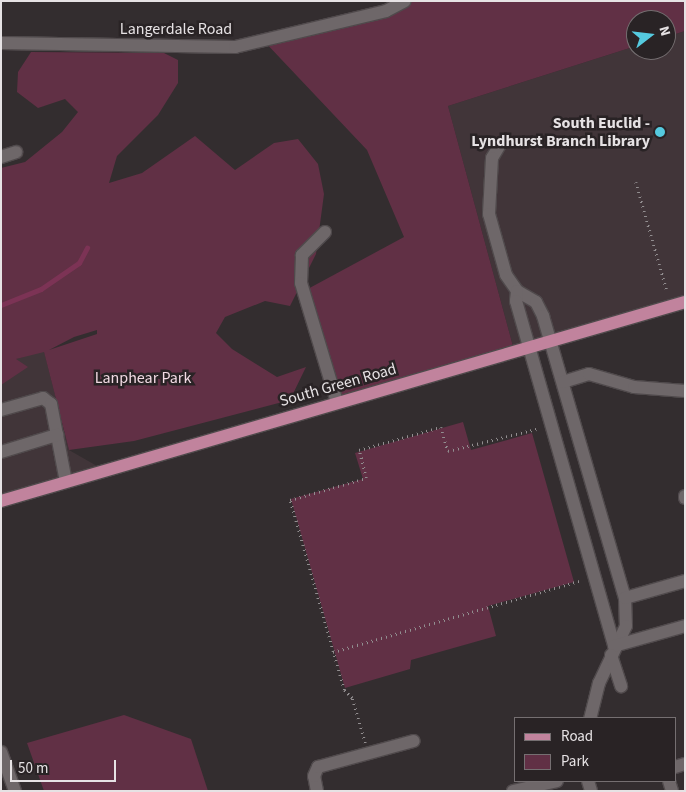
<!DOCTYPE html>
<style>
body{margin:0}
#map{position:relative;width:686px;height:792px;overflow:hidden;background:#332d2f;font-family:"Source Sans 3",sans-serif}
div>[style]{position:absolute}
.built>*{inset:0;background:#413539}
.green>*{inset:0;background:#613045}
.stream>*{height:4.5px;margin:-2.25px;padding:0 2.25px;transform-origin:2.25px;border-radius:2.25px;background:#7c3355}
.path>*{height:2.5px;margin-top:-1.25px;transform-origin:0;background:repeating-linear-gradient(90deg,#928e90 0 1px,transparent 0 5px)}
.roads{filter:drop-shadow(1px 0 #504a4c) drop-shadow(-1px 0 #504a4c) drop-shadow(0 1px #504a4c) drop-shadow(0 -1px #504a4c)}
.minor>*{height:12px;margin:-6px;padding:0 6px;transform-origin:6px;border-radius:6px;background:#6e6769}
.major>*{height:12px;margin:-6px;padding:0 6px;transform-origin:6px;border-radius:6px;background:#c1839d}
.dots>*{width:14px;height:14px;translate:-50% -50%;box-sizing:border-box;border:2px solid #292325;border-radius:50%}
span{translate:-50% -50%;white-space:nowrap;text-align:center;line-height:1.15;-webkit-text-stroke:5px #292325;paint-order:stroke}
.street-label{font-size:16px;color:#e6e2e4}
.poi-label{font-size:16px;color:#e6e2e4;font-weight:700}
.right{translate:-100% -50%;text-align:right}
.park-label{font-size:16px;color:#f1dae3}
.frame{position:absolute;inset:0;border:2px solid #e6e2e4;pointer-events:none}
.legend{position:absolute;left:514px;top:717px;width:162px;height:65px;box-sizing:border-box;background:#292325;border:1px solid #756f71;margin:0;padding:6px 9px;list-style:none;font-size:15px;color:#e6e2e4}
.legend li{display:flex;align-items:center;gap:10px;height:25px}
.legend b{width:25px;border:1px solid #756f71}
.north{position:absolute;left:626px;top:10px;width:50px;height:50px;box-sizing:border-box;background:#292325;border:1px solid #756f71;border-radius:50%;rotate:74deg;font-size:14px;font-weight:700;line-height:20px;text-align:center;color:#e6e2e4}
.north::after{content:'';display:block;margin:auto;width:18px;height:22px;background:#55cadf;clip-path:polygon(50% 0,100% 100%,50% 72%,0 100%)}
.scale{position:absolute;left:10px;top:760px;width:106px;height:22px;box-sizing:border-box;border:2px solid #e6e2e4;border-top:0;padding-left:6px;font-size:15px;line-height:18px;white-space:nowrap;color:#e6e2e4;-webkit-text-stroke:4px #292325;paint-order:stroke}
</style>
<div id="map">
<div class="built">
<div style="clip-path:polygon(685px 31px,685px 302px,514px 350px,448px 106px,636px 46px,636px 50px,666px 50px,666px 37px)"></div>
<div style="clip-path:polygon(44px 351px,69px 450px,104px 470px,1px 501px,1px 363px)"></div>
</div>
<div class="green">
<div style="clip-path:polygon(405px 1px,685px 1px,685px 31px,666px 37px,666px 20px,636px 20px,636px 46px,448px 106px,514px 350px,337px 402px,304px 291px,404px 237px,367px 150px,263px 40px)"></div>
<div style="clip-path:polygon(evenodd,31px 52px,164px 53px,178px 60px,178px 83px,158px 115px,117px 156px,109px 183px,142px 173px,195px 136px,235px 170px,274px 143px,298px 139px,318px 164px,324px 194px,316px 254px,290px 306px,265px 301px,225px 317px,216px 333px,232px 349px,277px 377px,306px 367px,290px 400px,134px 441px,69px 450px,44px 352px,16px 359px,28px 367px,1px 385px,1px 168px,25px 162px,62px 132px,78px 112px,65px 99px,38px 108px,17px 92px,18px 72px,31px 52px,97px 330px,97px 334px,49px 350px,74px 337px,97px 330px)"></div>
<div style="clip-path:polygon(463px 422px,471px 450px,532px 433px,574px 582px,488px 606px,496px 636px,411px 660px,410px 669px,345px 688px,291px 499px,363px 479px,355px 453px)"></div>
<div style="clip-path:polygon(124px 715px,191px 739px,208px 791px,44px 791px,27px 743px)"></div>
</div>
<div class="stream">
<div style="left:1px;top:305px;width:43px;rotate:-21.8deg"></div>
<div style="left:41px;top:289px;width:46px;rotate:-34.4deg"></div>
<div style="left:79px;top:263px;width:17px;rotate:-62deg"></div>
</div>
<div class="path">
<div style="left:636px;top:182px;width:113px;rotate:74.1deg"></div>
<div style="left:333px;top:652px;width:256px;rotate:-16.1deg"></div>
<div style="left:365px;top:743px;width:47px;rotate:-106.1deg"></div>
<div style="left:352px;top:698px;width:11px;rotate:-135deg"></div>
<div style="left:344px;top:690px;width:198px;rotate:-105.9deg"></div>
<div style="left:290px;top:500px;width:79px;rotate:-16.1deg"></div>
<div style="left:366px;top:478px;width:29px;rotate:-104deg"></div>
<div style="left:359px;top:450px;width:85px;rotate:-15.7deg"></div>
<div style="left:441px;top:427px;width:25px;rotate:74deg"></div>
<div style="left:448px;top:451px;width:91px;rotate:-14deg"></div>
</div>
<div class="roads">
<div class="minor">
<div style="left:1px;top:43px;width:234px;rotate:1deg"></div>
<div style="left:235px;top:47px;width:155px;rotate:-13.4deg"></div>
<div style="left:386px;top:11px;width:21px;rotate:-28deg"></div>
<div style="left:501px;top:143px;width:17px;rotate:121deg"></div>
<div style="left:492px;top:158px;width:56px;rotate:93.1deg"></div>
<div style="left:489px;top:214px;width:63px;rotate:74.4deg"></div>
<div style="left:506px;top:275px;width:19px;rotate:55deg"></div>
<div style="left:517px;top:291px;width:22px;rotate:30deg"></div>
<div style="left:536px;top:302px;width:16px;rotate:63deg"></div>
<div style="left:543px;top:316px;width:294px;rotate:73.8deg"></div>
<div style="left:625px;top:598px;width:28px;rotate:88deg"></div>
<div style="left:626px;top:626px;width:63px;rotate:115.3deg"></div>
<div style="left:599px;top:683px;width:36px;rotate:104deg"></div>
<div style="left:1px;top:157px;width:16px;rotate:-18deg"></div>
<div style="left:325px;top:232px;width:33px;rotate:135deg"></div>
<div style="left:302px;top:255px;width:28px;rotate:92deg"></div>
<div style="left:301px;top:283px;width:124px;rotate:73.2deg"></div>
<div style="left:517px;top:291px;width:10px;rotate:96deg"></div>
<div style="left:516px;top:301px;width:359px;rotate:74.1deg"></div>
<div style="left:563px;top:382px;width:27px;rotate:-17deg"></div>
<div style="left:589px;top:374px;width:47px;rotate:16.1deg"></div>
<div style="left:634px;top:387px;width:51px;rotate:4.5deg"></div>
<div style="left:1px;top:410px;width:44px;rotate:-15.9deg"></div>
<div style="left:43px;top:398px;width:10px;rotate:37deg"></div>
<div style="left:51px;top:404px;width:79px;rotate:79.1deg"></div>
<div style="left:1px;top:452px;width:59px;rotate:-16.9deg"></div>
<div style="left:685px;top:496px;width:2px;rotate:90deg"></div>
<div style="left:625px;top:598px;width:62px;rotate:-15.8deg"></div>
<div style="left:614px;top:646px;width:74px;rotate:-15.7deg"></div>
<div style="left:611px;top:655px;width:33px;rotate:72deg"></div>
<div style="left:1px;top:752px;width:41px;rotate:70.3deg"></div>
<div style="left:675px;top:767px;width:10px;rotate:-17deg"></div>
<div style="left:588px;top:781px;width:10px;rotate:73deg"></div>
<div style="left:669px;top:781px;width:10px;rotate:73deg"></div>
<div style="left:317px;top:791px;width:15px;rotate:-101deg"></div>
<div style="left:314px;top:776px;width:10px;rotate:-66deg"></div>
<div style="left:318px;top:767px;width:99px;rotate:-15.2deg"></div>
<div style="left:513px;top:791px;width:45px;rotate:-12.8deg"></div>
</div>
<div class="major">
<div style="left:1px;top:501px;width:712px;rotate:-16.22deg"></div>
</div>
</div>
<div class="dots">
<div style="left:660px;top:132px;background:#55cadf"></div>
</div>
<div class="street-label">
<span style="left:176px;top:29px">Langerdale Road</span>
<span style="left:338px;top:385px;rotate:-16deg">South Green Road</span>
</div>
<div class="poi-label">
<span class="right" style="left:650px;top:132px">South Euclid -<br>Lyndhurst Branch Library</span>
</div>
<div class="park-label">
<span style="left:143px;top:378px">Lanphear Park</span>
</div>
<div class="frame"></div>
<ul class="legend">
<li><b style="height:6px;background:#c1839d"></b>Road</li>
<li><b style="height:14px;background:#613045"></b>Park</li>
</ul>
<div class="north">N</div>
<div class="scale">50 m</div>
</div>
